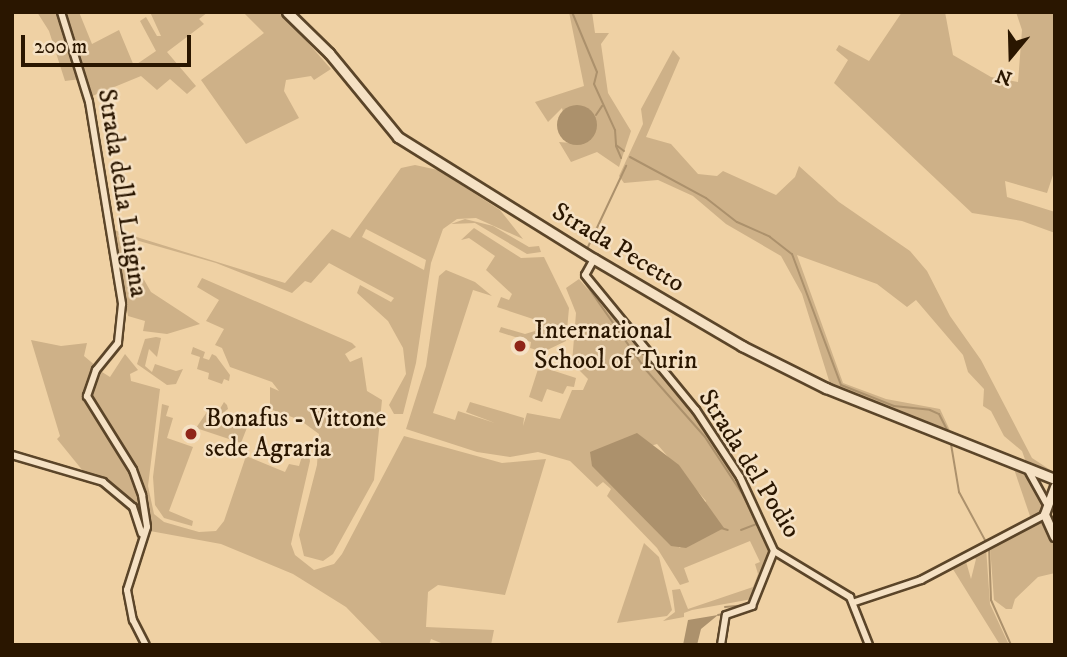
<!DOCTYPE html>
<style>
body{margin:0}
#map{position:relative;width:1067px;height:657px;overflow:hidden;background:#efd1a4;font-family:"IM FELL DW Pica",serif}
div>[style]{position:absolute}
.green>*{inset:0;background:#ceb188}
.water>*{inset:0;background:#ac916c}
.round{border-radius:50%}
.stream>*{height:2px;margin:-1px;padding:0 1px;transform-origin:1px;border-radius:1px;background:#ac916c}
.roads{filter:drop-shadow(2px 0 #5b4529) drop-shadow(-2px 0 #5b4529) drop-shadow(0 2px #5b4529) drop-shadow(0 -2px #5b4529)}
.minor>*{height:6px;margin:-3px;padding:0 3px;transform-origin:3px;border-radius:3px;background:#f5e1c4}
.tertiary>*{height:8px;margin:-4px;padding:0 4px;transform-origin:4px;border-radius:4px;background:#f5e1c4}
.secondary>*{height:9px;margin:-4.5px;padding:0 4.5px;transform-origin:4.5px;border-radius:4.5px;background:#f5e1c4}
.dots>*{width:19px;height:19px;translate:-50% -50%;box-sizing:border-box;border:4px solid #f5e1c4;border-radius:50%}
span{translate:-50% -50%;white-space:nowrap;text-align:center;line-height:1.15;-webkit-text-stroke:5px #f5e1c4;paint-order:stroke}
.street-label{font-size:26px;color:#2a1600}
.poi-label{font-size:26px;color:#2a1600}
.left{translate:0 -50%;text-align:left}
.frame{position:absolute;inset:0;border:14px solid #2a1600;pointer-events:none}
.north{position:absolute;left:976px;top:21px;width:70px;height:70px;-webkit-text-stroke:5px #f5e1c4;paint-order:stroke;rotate:199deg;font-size:19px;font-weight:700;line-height:28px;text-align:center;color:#2a1600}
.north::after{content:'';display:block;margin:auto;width:24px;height:32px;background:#2a1600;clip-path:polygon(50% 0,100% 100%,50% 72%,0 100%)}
.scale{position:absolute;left:21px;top:35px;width:170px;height:32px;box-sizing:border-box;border:4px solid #2a1600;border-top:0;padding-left:9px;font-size:21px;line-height:24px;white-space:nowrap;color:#2a1600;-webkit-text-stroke:5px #f5e1c4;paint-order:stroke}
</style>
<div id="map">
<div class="green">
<div style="clip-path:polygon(37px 12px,57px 12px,81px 79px,65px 81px,49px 31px)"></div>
<div style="clip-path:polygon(63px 12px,79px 12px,92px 44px,119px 30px,134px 66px,156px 51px,140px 21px,146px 17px,157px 36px,161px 36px,150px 12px,208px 12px,199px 19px,204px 24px,167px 52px,196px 86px,187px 94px,170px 79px,157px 90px,141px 76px,90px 97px)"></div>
<div style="clip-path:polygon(243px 12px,281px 12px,331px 69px,314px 80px,311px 76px,286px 80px,284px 91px,299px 118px,246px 144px,201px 80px,264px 33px)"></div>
<div style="clip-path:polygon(569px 12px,592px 12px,595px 33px,609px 33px,601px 44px,608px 93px,631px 131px,619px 167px,597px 152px,571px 162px,559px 142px,571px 143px,562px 108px,548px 122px,535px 102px,584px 86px)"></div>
<div style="clip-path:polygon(902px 12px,945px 12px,953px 55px,991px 77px,1018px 82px,1022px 30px,1016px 12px,1055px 12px,1055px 169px,1047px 193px,1005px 181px,1007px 197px,1055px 212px,1055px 233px,1022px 221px,972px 213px,834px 83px,848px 60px,836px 50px,839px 45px,869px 61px)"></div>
<div style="clip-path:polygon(673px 50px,680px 58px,646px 137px,671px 144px,698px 174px,717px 176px,723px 171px,776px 195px,795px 177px,799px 166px,839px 202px,910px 251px,927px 271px,950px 316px,981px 360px,1032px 458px,1055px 473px,1027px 465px,1022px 451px,1004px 436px,991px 411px,983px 406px,984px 389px,968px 372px,963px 355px,916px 300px,907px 307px,877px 284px,797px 255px,843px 383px,886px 399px,940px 409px,953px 437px,831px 387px,802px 294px,781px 256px,726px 224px,693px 196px,658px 180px,624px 183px,619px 176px,643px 124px,641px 109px)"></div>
<div style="clip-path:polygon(evenodd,415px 165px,438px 170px,500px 210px,523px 239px,476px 218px,457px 219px,443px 229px,431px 263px,416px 363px,403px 414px,394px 414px,389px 405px,406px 374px,403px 348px,388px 321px,357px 293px,360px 285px,391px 302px,394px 298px,329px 263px,311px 283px,305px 281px,292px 293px,216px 263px,118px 235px,131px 284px,138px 285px,143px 278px,151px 292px,200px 324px,167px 334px,143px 331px,145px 321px,128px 316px,114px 230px,285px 283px,332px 229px,350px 238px,401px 168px,415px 165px,366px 229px,426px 260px,424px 270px,362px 237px,366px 229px)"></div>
<div style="clip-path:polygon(465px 219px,493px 226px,529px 247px,539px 246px,541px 252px,527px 254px,475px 223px,451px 224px)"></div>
<div style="clip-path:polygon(474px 228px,521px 258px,544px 257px,569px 308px,566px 341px,543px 352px,530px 348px,531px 342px,499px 332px,501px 327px,525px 334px,535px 331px,539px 321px,497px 307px,501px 297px,509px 300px,512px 294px,486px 270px,495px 256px,469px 238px,461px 240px)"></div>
<div style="clip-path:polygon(evenodd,446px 270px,475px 282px,492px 296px,473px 290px,433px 413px,455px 420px,458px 411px,495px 423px,466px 412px,470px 402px,524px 418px,523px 426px,527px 413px,560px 419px,572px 390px,583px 390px,588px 379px,572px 363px,576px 313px,566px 288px,579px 279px,610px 315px,605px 302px,695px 415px,762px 524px,771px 549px,752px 599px,692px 610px,684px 613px,684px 617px,663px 621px,675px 612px,672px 590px,680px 589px,688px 609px,753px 587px,758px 574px,755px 564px,760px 562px,750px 541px,684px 568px,689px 582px,680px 585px,657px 548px,607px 496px,611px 489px,603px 482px,597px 487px,570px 461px,538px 452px,510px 457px,477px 452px,406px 429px,426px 366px,439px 276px,446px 270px,657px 444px,706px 501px,680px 548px,593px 463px,657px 444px)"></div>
<div style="clip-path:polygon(202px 278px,352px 343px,356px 347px,345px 354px,350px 362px,362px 357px,367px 391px,382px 400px,374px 480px,333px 554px,323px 561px,304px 556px,299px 535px,317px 465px,319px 434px,300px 420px,270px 409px,270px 387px,279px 391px,272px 382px,230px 367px,222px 348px,215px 345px,224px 329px,206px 321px,219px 300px,197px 287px)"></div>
<div style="clip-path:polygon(156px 337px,161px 338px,157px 357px,149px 349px,145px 366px,152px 372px,155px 364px,176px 371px,183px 369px,176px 384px,167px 385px,137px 364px,145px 339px)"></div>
<div style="clip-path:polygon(31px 340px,61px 346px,87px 343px,84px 356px,96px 366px,86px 388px,87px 403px,132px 477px,143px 512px,139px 514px,121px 491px,83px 471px,57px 439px,60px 436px)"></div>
<div style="clip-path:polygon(193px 347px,205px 352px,203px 358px,209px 360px,212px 354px,216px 356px,230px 375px,229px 381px,224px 379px,222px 384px,208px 379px,209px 373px,197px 369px,200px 357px,191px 354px)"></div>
<div style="clip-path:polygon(125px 354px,138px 370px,130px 374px,131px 381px,160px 389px,148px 486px,154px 514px,164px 522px,199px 532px,216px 531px,224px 521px,246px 456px,285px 472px,289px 464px,299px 466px,306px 443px,310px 461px,291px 544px,295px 555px,314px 570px,334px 564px,342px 554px,404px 436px,502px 463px,546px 459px,505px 595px,438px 585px,428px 592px,426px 627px,494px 630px,491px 645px,446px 645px,431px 639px,429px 645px,383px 645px,346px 607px,293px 574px,221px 544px,150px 531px,145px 496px,91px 399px,94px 379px,102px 372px,110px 377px)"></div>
<div style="clip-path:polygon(539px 366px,576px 378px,574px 387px,567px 386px,563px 394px,547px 389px,542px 402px,529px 397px)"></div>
<div style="clip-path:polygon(224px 402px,227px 405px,228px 409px,220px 415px,226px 422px,241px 419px,248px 425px,241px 443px,196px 428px,209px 409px,218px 412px)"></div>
<div style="clip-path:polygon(162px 404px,169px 406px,166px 416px,173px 418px,167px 438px,193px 447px,169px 511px,193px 521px,192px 526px,164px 518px,155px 505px,153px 477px)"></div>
<div style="clip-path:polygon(1014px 469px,1030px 479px,1043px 503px,1043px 513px,1031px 519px)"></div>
<div style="clip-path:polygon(1043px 518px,1055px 541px,1055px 573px,1038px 577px,1015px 599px,1012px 609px,1006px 609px,994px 600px,990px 546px)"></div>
<div style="clip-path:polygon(644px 543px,659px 557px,672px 610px,667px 616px,617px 623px)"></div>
<div style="clip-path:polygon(986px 547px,990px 604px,1009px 645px,1000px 645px,951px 566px,965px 558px,971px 579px,976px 559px,970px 556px)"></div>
</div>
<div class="water">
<div class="round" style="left:557px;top:105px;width:40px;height:40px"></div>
<div style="clip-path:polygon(637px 433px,679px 465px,724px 528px,686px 548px,671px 546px,592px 466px,590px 452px)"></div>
<div style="clip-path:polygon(718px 615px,701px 629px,697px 645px,683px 645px,688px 620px)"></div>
</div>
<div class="stream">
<div style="left:572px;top:12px;width:65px;rotate:67.4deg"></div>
<div style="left:597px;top:72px;width:12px;rotate:104deg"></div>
<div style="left:594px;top:84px;width:51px;rotate:65.5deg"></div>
<div style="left:615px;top:130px;width:15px;rotate:86deg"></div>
<div style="left:616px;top:145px;width:10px;rotate:37deg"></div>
<div style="left:596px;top:115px;width:11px;rotate:-56deg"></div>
<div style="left:616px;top:146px;width:13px;rotate:67deg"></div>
<div style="left:630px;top:157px;width:86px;rotate:28.3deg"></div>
<div style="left:706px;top:198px;width:39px;rotate:38deg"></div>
<div style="left:737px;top:222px;width:36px;rotate:24deg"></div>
<div style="left:770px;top:237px;width:28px;rotate:38deg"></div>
<div style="left:792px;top:254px;width:140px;rotate:69.5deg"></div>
<div style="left:841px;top:385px;width:57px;rotate:21.6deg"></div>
<div style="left:894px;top:406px;width:36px;rotate:6deg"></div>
<div style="left:930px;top:410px;width:10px;rotate:24deg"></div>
<div style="left:939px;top:414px;width:20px;rotate:63deg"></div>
<div style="left:587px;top:249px;width:92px;rotate:-64.8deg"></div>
<div style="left:583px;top:280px;width:110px;rotate:55deg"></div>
<div style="left:646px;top:370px;width:89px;rotate:48.6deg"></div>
<div style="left:705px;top:437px;width:69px;rotate:56.8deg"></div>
<div style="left:743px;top:495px;width:64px;rotate:64.2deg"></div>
<div style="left:951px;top:444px;width:49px;rotate:80.5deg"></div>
<div style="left:959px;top:492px;width:57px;rotate:61.6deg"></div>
<div style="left:721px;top:528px;width:7px;rotate:16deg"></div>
<div style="left:741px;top:530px;width:17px;rotate:-21deg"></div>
<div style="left:989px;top:547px;width:53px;rotate:87.8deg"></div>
<div style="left:991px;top:600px;width:49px;rotate:66deg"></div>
<div style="left:725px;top:607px;width:22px;rotate:-5deg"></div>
<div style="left:718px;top:615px;width:5px;rotate:-11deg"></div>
</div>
<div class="roads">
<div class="minor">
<div style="left:61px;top:12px;width:94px;rotate:72.7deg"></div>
<div style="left:89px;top:102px;width:205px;rotate:80.7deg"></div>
<div style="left:122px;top:304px;width:39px;rotate:96deg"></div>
<div style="left:118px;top:343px;width:35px;rotate:129deg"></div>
<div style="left:96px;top:370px;width:28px;rotate:109deg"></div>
<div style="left:87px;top:396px;width:87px;rotate:58.1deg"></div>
<div style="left:133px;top:470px;width:27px;rotate:70deg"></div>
<div style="left:142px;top:495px;width:32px;rotate:81deg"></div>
<div style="left:147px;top:527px;width:66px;rotate:107.6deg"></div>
<div style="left:127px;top:590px;width:31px;rotate:79deg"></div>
<div style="left:133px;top:620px;width:28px;rotate:63deg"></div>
<div style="left:594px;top:259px;width:18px;rotate:119deg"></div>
<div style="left:585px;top:275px;width:175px;rotate:50.6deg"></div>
<div style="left:696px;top:410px;width:80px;rotate:56.7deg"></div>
<div style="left:740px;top:477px;width:81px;rotate:65.3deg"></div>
<div style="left:774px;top:551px;width:89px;rotate:31.2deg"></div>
<div style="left:850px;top:597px;width:52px;rotate:68.4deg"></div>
<div style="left:12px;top:455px;width:95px;rotate:16.5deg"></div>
<div style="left:103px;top:482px;width:39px;rotate:40deg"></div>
<div style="left:133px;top:507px;width:28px;rotate:72deg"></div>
<div style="left:1028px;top:470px;width:37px;rotate:61deg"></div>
<div style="left:855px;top:602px;width:70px;rotate:-18.4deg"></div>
<div style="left:921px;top:580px;width:140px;rotate:-27.7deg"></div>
<div style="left:721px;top:645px;width:30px;rotate:-81deg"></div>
<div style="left:726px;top:615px;width:28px;rotate:-19deg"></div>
<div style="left:752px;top:606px;width:59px;rotate:-68.2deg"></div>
</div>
<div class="tertiary">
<div style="left:1055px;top:487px;width:30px;rotate:110deg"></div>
<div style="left:1045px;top:515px;width:24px;rotate:66deg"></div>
</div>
<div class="secondary">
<div style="left:287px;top:12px;width:59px;rotate:44.3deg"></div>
<div style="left:329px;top:53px;width:109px;rotate:50.6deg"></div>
<div style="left:398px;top:137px;width:231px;rotate:31.9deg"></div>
<div style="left:594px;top:259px;width:172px;rotate:30.4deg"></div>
<div style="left:742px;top:346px;width:94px;rotate:26.6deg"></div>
<div style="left:826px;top:388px;width:246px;rotate:21.7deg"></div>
</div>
</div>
<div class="dots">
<div style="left:520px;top:346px;background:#8f2418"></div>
<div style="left:191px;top:434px;background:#8f2418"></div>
</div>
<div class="street-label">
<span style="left:122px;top:193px;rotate:81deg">Strada della Luigina</span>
<span style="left:618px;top:248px;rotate:31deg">Strada Pecetto</span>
<span style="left:749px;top:464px;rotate:58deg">Strada del Podio</span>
</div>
<div class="poi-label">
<span class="left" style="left:534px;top:346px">International<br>School of Turin</span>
<span class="left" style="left:205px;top:434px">Bonafus - Vittone<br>sede Agraria</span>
</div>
<div class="frame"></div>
<div class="north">N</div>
<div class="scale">200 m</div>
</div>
